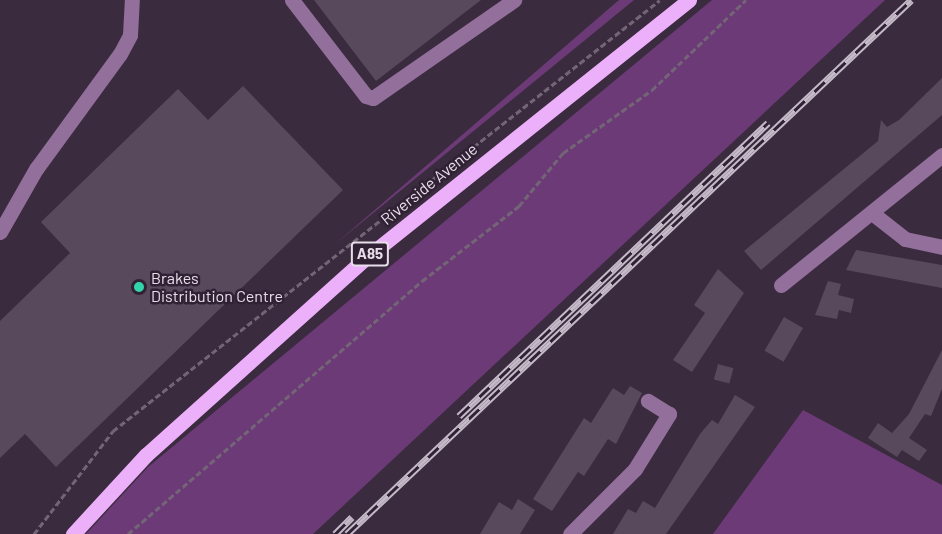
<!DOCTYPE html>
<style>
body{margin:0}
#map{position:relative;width:942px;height:534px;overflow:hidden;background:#3b2b3f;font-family:Barlow,sans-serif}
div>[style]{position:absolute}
.green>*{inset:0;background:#6c3b77}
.building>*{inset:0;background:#59495d;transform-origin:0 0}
.path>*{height:3px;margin-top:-1.5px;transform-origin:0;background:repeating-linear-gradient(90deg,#736576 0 6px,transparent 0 9px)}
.minor>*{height:15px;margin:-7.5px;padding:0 7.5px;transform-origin:7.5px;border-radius:7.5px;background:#936f9b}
.major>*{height:15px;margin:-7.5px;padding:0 7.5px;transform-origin:7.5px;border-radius:7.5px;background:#ecb0fa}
.rail>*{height:7px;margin-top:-3.5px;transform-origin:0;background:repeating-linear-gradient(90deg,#312134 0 14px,#c5bac8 0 28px);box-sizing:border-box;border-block:2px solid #c5bac8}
.dots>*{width:16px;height:16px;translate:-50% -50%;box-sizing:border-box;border:3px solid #312134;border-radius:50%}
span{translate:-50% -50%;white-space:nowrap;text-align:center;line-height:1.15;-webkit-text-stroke:5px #312134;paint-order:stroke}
.shield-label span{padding:2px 4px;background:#312134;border:2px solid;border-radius:4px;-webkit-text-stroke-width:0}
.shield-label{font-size:15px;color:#e8deea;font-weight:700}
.street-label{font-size:16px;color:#e8deea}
.poi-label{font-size:16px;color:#e8deea}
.left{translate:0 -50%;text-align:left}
</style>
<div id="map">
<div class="green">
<div style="clip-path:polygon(619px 0,634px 0,334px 245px)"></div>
<div style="clip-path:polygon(712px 0,885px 0,313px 534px,86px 534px,148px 467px)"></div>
<div style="clip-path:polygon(803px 410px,942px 485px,942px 534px,713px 534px)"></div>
</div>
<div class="building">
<div style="clip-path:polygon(314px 0,481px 0,376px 81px)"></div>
<div style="clip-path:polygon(942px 78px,942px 115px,761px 270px,744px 251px,878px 141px,881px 120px,887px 127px,899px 120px)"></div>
<div style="clip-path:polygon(243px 86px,343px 190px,56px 467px,25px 434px,0 458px,0 321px,70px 253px,41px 222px,178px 89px,208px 120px)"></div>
<div style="clip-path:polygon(856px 250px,942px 265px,942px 288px,846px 270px)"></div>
<div style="clip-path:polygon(718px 269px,744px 293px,692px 372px,673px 360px,705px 313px,694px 305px)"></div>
<div style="clip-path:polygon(828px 281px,841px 284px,838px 295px,854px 299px,851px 313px,839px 310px,837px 319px,815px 315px)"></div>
<div style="left:784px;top:317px;width:22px;height:39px;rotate:30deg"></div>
<div style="clip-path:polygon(942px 350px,942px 389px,931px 416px,925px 414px,909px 438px,927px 450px,919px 461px,902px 450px,897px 457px,868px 438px,878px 423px,892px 433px,909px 414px)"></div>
<div style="left:718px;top:364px;width:16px;height:16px;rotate:15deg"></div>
<div style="clip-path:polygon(630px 386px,642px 393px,616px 444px,608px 439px,584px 476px,578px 472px,552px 511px,533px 499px,584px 418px,591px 423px,613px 388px,624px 395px)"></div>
<div style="clip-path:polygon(735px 395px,755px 407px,666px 534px,613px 534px,628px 509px,636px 513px,643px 501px,655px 508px,700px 434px,712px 420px,718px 424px)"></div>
<div style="clip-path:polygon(518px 499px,535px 510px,520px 534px,480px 534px,499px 502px,512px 510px)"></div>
</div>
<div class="path">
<div style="left:34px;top:534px;width:130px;rotate:-52.5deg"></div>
<div style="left:113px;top:431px;width:696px;rotate:-38.24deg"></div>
<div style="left:128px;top:534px;width:388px;rotate:-40.7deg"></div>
<div style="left:422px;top:281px;width:123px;rotate:-37.7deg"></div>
<div style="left:519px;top:206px;width:69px;rotate:-50.3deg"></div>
<div style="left:563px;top:153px;width:109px;rotate:-35.3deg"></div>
<div style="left:652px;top:90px;width:130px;rotate:-43.8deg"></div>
</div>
<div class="minor">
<div style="left:292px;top:0;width:121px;rotate:52.4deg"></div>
<div style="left:366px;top:96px;width:7px;rotate:16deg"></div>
<div style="left:373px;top:98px;width:172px;rotate:-34.8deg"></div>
<div style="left:872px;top:213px;width:42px;rotate:38.2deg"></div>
<div style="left:905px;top:239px;width:38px;rotate:12deg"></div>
<div style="left:0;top:232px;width:73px;rotate:-60.3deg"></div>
<div style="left:36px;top:169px;width:142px;rotate:-53.9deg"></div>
<div style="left:120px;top:54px;width:21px;rotate:-62deg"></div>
<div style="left:130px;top:35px;width:35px;rotate:-87deg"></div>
<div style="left:781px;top:285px;width:207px;rotate:-38.9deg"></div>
<div style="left:570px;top:534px;width:92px;rotate:-45deg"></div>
<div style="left:635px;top:469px;width:65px;rotate:-58.3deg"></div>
<div style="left:669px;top:414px;width:25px;rotate:-148deg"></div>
</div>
<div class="major">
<div style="left:73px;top:534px;width:108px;rotate:-47.3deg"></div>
<div style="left:146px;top:455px;width:297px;rotate:-41.9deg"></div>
<div style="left:367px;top:257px;width:412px;rotate:-38.6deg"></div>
</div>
<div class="rail">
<div style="left:459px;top:416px;width:426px;rotate:-43.5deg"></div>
<div style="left:335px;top:534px;width:24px;rotate:-45deg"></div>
<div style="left:347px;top:534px;width:777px;rotate:-43.43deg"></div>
</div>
<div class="dots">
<div style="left:139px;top:287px;background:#32d4a9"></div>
</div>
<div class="shield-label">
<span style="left:370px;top:254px">A85</span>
</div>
<div class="street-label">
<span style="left:429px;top:184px;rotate:-39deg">Riverside Avenue</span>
</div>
<div class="poi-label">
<span class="left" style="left:151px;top:287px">Brakes<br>Distribution Centre</span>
</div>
</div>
